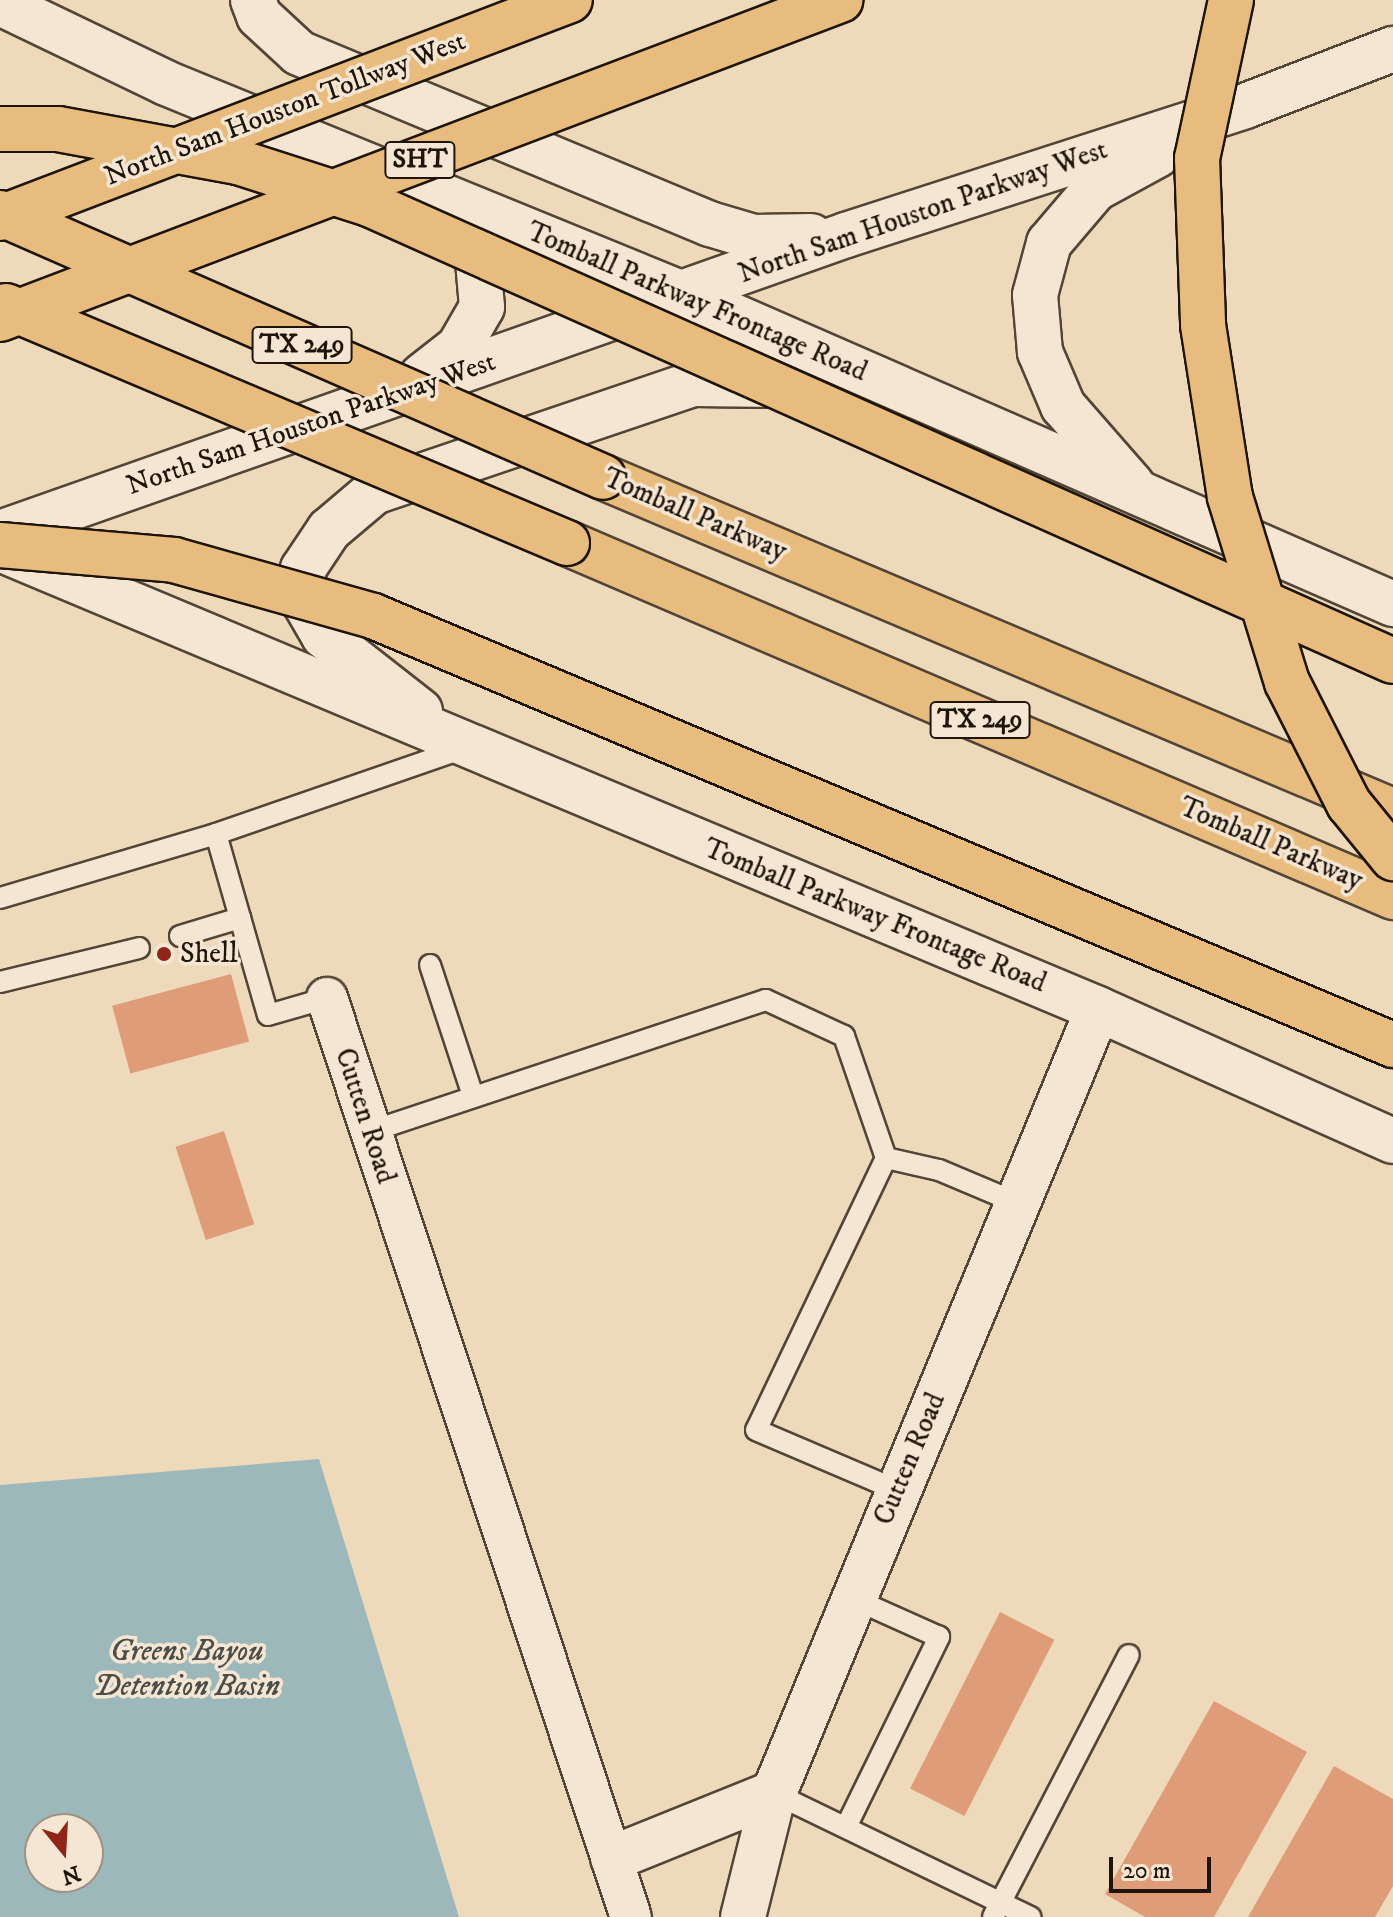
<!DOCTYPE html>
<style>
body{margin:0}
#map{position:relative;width:1393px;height:1917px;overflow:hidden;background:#eed9bb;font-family:"IM FELL DW Pica",serif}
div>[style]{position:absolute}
.water>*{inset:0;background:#9db8ba}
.building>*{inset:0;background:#de9d78;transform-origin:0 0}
.roads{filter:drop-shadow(2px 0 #524536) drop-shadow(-2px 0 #524536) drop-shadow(0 2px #524536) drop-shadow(0 -2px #524536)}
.lane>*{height:20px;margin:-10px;padding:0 10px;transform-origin:10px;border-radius:10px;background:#f4e6d3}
.street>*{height:40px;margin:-20px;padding:0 20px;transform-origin:20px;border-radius:20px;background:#f4e6d3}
.secondary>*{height:44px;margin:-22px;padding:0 22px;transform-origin:22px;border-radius:22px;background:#f4e6d3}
.highway>*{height:44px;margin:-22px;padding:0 22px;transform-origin:22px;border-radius:22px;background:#e7bc7e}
.bridges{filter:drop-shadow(2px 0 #1e140a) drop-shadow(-2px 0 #1e140a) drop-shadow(0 2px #1e140a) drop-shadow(0 -2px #1e140a)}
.highway-bridge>*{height:44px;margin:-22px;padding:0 22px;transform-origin:22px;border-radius:22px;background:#e7bc7e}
.dots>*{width:22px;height:22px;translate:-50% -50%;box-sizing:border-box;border:4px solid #f4e6d3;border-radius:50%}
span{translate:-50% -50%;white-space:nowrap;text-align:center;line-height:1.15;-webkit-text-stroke:7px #f4e6d3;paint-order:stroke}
.shield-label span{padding:2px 6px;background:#f4e6d3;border:2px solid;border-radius:6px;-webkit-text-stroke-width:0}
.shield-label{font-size:26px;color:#1e140a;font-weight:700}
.street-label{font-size:28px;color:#1e140a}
.poi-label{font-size:28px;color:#1e140a}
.left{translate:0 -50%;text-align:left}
.water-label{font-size:30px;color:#4a4d48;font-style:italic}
.north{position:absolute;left:24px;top:1813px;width:80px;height:80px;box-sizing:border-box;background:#f4e6d3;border:2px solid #9e9283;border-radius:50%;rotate:162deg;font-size:22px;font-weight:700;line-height:32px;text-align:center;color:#1e140a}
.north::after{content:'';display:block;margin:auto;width:28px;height:36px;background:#8f2418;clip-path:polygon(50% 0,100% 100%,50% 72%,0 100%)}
.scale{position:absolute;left:1109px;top:1857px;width:102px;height:36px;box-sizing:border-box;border:4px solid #1e140a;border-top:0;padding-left:10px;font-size:24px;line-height:28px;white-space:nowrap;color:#1e140a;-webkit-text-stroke:6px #f4e6d3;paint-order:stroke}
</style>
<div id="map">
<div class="water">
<div style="clip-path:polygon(evenodd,319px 1459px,459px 1917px,0 1917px,0 1485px,319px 1459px,40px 1829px,88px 1829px,88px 1877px,40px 1877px,40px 1829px)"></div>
</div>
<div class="building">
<div style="left:231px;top:974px;width:70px;height:123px;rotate:75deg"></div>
<div style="left:224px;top:1131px;width:98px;height:51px;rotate:72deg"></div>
<div style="left:1000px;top:1612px;width:61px;height:198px;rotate:27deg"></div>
<div style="clip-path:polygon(1214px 1701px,1307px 1752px,1214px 1917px,1145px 1917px,1105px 1894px)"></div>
<div style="clip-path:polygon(1334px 1766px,1393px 1799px,1393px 1886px,1375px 1917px,1248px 1917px)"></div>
</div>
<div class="roads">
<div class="lane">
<div style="left:216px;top:834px;width:188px;rotate:74deg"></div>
<div style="left:268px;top:1015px;width:61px;rotate:-16.1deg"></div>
<div style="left:0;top:898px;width:225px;rotate:-16.5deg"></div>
<div style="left:216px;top:834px;width:260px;rotate:-19.1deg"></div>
<div style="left:180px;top:936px;width:63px;rotate:-16.7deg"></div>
<div style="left:430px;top:965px;width:138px;rotate:71.8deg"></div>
<div style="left:0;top:982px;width:143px;rotate:-13.7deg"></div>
<div style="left:369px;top:1132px;width:418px;rotate:-18.4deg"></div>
<div style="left:766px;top:1000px;width:86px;rotate:24.8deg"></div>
<div style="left:844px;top:1036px;width:129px;rotate:71deg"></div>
<div style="left:886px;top:1158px;width:301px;rotate:115.5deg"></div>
<div style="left:756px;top:1430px;width:153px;rotate:23.1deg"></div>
<div style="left:886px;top:1158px;width:54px;rotate:12.8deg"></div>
<div style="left:939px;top:1170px;width:85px;rotate:22.9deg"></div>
<div style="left:774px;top:1793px;width:285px;rotate:25.8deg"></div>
<div style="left:846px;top:1827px;width:212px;rotate:-63.9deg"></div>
<div style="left:939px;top:1637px;width:95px;rotate:-155.9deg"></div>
<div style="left:993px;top:1917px;width:295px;rotate:-62.6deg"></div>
</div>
<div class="street">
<div style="left:327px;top:998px;width:968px;rotate:71.7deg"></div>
</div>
<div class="secondary">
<div style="left:253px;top:0;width:17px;rotate:69deg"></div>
<div style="left:259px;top:16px;width:54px;rotate:42.8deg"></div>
<div style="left:299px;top:53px;width:445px;rotate:22.6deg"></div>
<div style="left:710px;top:224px;width:46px;rotate:16.5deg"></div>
<div style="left:754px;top:237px;width:57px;rotate:-1deg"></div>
<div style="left:0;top:3px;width:184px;rotate:25.7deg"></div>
<div style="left:166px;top:83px;width:558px;rotate:22.2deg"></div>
<div style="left:683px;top:294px;width:775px;rotate:23.59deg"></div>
<div style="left:422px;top:376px;width:47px;rotate:-38.1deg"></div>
<div style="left:459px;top:347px;width:46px;rotate:-60.1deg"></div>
<div style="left:482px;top:307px;width:46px;rotate:-95deg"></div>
<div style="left:478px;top:261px;width:42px;rotate:-118.4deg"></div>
<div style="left:1132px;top:485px;width:105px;rotate:-131.1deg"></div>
<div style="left:1063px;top:406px;width:59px;rotate:-113.1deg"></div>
<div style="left:1040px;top:352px;width:57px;rotate:-95deg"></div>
<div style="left:1035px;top:295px;width:54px;rotate:-74.9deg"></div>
<div style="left:1049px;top:243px;width:71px;rotate:-49.6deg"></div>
<div style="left:1095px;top:189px;width:71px;rotate:-28.7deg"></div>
<div style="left:0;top:533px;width:897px;rotate:-19.4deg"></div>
<div style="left:846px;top:235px;width:419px;rotate:-17.9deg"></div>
<div style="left:1245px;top:106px;width:159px;rotate:-21.1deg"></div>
<div style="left:0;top:549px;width:1190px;rotate:22.73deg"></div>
<div style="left:1098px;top:1009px;width:323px;rotate:24.1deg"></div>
<div style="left:420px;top:711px;width:122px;rotate:-142deg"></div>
<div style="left:324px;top:636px;width:39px;rotate:-120deg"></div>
<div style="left:304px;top:602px;width:33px;rotate:-92deg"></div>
<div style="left:303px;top:569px;width:47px;rotate:-56.3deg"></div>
<div style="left:329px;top:530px;width:59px;rotate:-40.2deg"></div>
<div style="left:374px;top:492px;width:337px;rotate:-18.7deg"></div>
<div style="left:693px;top:384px;width:86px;rotate:0.7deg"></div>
<div style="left:613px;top:1858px;width:174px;rotate:-22deg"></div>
<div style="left:743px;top:1917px;width:128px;rotate:-76deg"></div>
<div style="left:774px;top:1793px;width:848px;rotate:-67.55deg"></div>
</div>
<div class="highway">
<div style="left:603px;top:477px;width:858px;rotate:22.92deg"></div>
<div style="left:567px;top:543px;width:899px;rotate:23.2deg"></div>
</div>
</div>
<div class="bridges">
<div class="highway-bridge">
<div style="left:1231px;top:0;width:162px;rotate:102.1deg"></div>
<div style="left:1197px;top:158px;width:167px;rotate:87.9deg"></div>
<div style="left:1203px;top:325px;width:174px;rotate:81.1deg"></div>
<div style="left:1230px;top:497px;width:194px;rotate:72.9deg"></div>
<div style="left:1287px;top:682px;width:137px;rotate:63.1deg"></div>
<div style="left:1349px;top:804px;width:70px;rotate:50.8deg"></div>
<div style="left:0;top:129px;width:58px"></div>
<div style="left:58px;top:129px;width:183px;rotate:10.4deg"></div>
<div style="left:238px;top:162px;width:138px;rotate:17.8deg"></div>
<div style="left:369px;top:204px;width:1121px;rotate:24.05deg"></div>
<div style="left:0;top:213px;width:658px;rotate:23.64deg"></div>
<div style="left:0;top:218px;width:610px;rotate:-20.93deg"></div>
<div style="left:6px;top:306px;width:609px;rotate:22.9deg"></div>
<div style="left:0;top:319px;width:899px;rotate:-20.79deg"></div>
<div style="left:0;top:545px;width:175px;rotate:4.9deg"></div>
<div style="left:174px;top:560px;width:207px;rotate:15.7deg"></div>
<div style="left:373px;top:616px;width:1107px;rotate:22.81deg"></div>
</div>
</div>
<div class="dots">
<div style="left:164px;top:954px;background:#8f2418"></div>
</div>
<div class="shield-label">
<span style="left:420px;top:160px">SHT</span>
<span style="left:302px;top:345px">TX 249</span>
<span style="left:980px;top:720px">TX 249</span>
</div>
<div class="street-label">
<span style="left:285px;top:109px;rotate:-21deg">North Sam Houston Tollway West</span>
<span style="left:923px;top:212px;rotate:-19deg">North Sam Houston Parkway West</span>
<span style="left:697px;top:302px;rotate:23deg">Tomball Parkway Frontage Road</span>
<span style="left:311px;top:424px;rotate:-19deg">North Sam Houston Parkway West</span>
<span style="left:695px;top:515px;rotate:23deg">Tomball Parkway</span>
<span style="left:1271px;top:844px;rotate:23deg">Tomball Parkway</span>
<span style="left:875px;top:916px;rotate:22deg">Tomball Parkway Frontage Road</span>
<span style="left:365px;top:1116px;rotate:72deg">Cutten Road</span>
<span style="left:910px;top:1459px;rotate:-67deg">Cutten Road</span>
</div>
<div class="poi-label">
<span class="left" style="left:180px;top:954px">Shell</span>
</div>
<div class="water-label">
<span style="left:187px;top:1669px">Greens Bayou<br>Detention Basin</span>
</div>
<div class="north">N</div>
<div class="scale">20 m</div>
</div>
